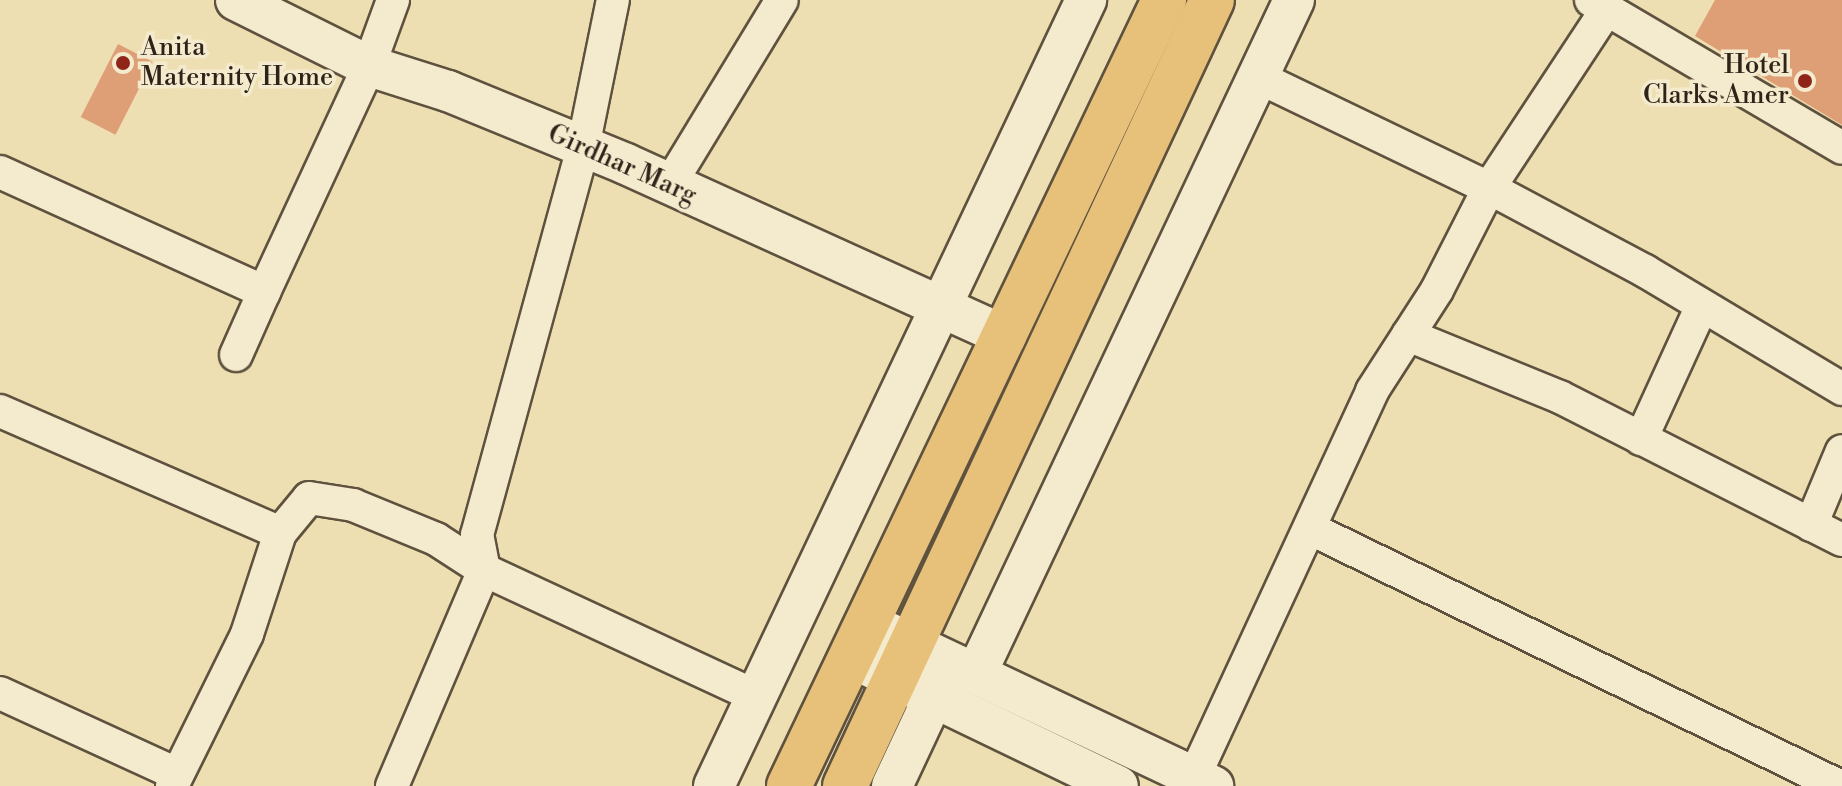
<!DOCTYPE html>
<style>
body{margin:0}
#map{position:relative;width:1842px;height:786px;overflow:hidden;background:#eedfb2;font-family:"Libre Bodoni",serif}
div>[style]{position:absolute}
.building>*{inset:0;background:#de9e76;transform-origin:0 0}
.roads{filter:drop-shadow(2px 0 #5e523f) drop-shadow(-2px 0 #5e523f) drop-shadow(0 2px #5e523f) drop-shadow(0 -2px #5e523f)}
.minor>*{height:32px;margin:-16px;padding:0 16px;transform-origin:16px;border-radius:16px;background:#f4eacd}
.tertiary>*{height:40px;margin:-20px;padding:0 20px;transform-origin:20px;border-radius:20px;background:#f4eacd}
.primary>*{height:44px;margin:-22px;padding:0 22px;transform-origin:22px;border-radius:22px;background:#e7c079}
.dots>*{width:22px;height:22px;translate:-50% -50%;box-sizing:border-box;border:4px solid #f4eacd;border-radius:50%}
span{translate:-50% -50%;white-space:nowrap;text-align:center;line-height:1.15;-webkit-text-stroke:7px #f4eacd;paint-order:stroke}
.poi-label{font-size:26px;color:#2e2319}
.left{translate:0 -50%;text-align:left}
.right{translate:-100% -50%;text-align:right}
.street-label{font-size:26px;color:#2e2319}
</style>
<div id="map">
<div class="building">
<div style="clip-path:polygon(1715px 0,1842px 0,1842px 125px,1695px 36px)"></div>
<div style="left:118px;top:44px;width:39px;height:82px;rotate:27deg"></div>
</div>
<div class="roads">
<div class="minor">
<div style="left:1591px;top:0;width:291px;rotate:30.5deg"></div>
<div style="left:1258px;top:77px;width:256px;rotate:25.7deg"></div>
<div style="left:1489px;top:188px;width:177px;rotate:28deg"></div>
<div style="left:1645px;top:271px;width:230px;rotate:30.9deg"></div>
<div style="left:0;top:172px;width:290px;rotate:24.4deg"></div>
<div style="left:264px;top:292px;width:249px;rotate:-65.1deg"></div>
<div style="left:369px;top:66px;width:70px;rotate:-70deg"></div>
<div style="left:670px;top:184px;width:215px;rotate:-58.7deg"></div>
<div style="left:1408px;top:335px;width:164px;rotate:22.2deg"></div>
<div style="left:1560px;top:397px;width:316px;rotate:26.9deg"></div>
<div style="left:236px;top:355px;width:69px;rotate:-66deg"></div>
<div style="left:0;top:411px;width:305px;rotate:23.5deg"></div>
<div style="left:1641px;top:439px;width:146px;rotate:-65.4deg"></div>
<div style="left:1811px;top:525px;width:80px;rotate:-67.3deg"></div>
<div style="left:1311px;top:529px;width:587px;rotate:25.95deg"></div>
<div style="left:484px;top:570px;width:36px;rotate:-101deg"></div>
<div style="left:477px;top:535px;width:402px;rotate:-74.7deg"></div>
<div style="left:583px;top:147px;width:150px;rotate:-78.5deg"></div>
<div style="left:0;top:693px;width:195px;rotate:24.6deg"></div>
<div style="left:1194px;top:777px;width:425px;rotate:-65.2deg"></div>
<div style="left:1372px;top:391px;width:120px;rotate:-57.2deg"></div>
<div style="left:1437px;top:290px;width:114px;rotate:-63deg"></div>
<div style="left:1489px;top:188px;width:214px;rotate:-56.6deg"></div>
<div style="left:172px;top:786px;width:169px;rotate:-63.7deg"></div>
<div style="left:247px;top:634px;width:106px;rotate:-71.9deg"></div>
<div style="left:280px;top:533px;width:45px;rotate:-50.4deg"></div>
<div style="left:309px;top:498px;width:45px;rotate:9deg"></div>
<div style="left:353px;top:505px;width:90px;rotate:22.3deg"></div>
<div style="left:436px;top:539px;width:57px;rotate:32.9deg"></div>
<div style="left:392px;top:786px;width:235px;rotate:-66.9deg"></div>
<div style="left:484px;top:570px;width:301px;rotate:24.9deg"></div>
</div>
<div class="tertiary">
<div style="left:236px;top:0;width:148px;rotate:26.4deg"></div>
<div style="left:369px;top:66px;width:83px;rotate:17.6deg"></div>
<div style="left:448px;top:91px;width:192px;rotate:22.3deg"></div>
<div style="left:626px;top:164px;width:417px;rotate:24.4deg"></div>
<div style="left:868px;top:623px;width:382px;rotate:25.3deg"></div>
<div style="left:852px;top:658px;width:295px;rotate:25.7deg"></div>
<div style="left:976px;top:674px;width:745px;rotate:-64.74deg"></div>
<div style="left:714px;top:786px;width:870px;rotate:-64.67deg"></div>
<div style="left:892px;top:786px;width:125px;rotate:-64.9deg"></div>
</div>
<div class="primary">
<div style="left:789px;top:786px;width:871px;rotate:-64.49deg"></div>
<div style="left:845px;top:786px;width:867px;rotate:-64.97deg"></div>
</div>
</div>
<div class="dots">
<div style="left:123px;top:63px;background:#8f2418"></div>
<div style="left:1805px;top:81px;background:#8f2418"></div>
</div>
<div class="poi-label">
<span class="left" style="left:141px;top:63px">Anita<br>Maternity Home</span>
<span class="right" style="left:1789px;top:81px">Hotel<br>Clarks Amer</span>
</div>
<div class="street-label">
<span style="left:622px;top:165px;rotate:24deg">Girdhar Marg</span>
</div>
</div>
